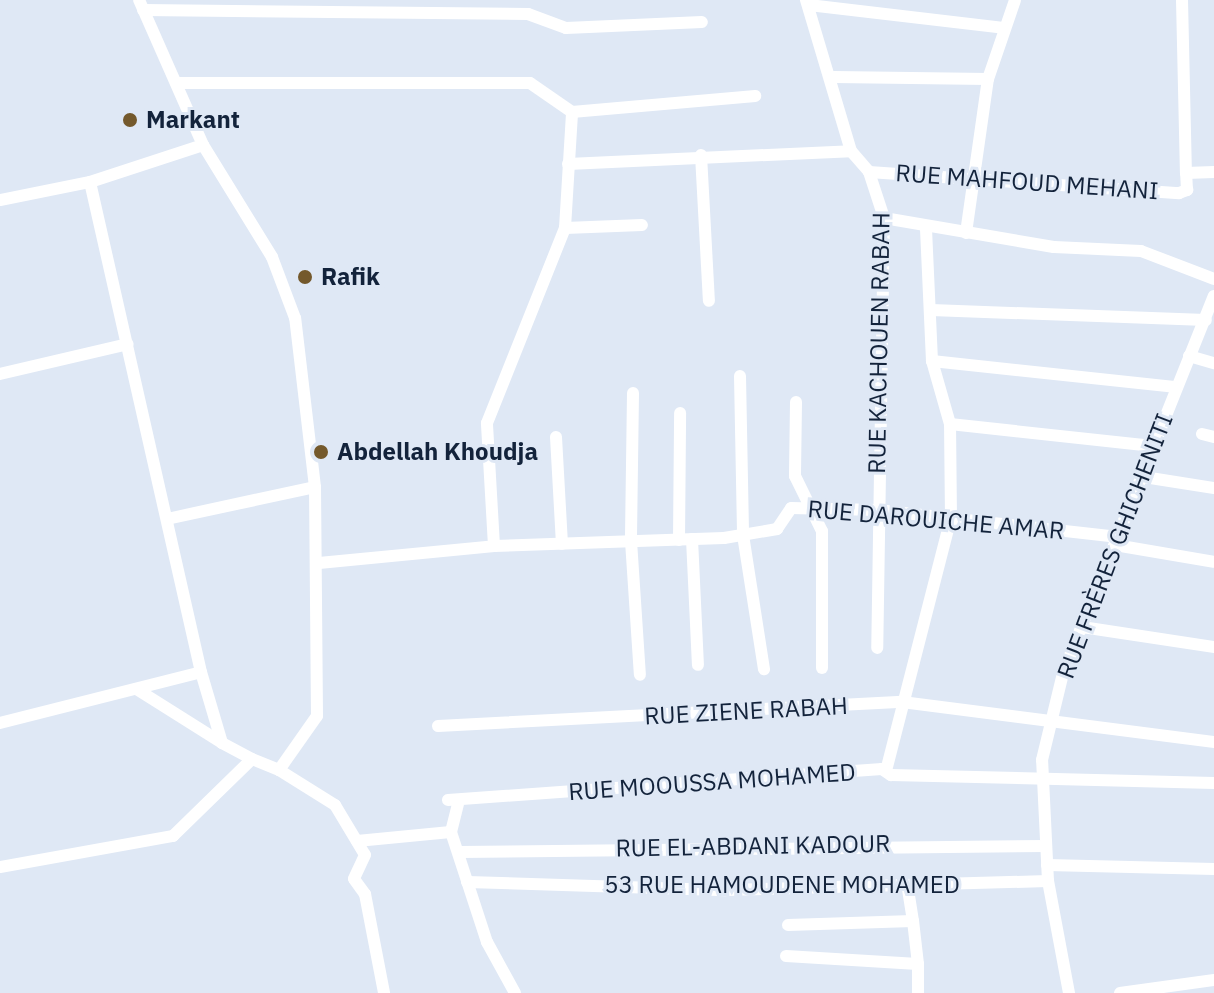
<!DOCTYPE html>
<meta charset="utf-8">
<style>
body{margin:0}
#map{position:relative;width:1214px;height:993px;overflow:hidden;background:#dfe8f5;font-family:"IBM Plex Sans",sans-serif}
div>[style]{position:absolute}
.minor>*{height:12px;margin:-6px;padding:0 6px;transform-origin:6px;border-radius:6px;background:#fff}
.dots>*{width:22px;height:22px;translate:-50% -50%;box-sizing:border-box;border:4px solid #dfe8f5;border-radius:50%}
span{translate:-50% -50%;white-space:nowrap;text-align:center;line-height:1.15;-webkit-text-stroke:6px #dfe8f5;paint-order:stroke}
.poi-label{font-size:24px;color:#13233b;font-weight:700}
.left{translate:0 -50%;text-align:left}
.street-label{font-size:24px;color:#13233b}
</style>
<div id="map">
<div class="minor">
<div style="left:806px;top:0;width:158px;rotate:73.4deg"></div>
<div style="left:851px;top:151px;width:28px;rotate:49deg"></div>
<div style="left:869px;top:172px;width:48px;rotate:71.9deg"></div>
<div style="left:884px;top:218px;width:430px;rotate:90.9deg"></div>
<div style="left:1182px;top:0;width:173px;rotate:88.7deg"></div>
<div style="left:809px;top:5px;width:196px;rotate:6.7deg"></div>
<div style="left:143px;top:10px;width:385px;rotate:0.6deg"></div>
<div style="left:528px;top:14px;width:40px;rotate:20.2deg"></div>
<div style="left:566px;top:28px;width:136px;rotate:-2.5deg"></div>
<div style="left:834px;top:77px;width:154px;rotate:0.7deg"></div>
<div style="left:176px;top:83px;width:354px"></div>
<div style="left:530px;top:83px;width:51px;rotate:34.6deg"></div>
<div style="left:572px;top:112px;width:184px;rotate:-5deg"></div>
<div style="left:701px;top:155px;width:146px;rotate:86.9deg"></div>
<div style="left:568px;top:164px;width:283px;rotate:-2.6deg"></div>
<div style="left:869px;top:172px;width:311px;rotate:3.9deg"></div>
<div style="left:1179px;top:193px;width:9px;rotate:-21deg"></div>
<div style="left:1187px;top:190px;width:17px;rotate:-93deg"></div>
<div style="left:1186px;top:173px;width:28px;rotate:-2deg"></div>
<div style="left:90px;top:182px;width:502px;rotate:77.24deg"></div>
<div style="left:0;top:200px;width:92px;rotate:-11.3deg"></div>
<div style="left:90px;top:182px;width:119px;rotate:-18.1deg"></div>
<div style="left:884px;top:218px;width:172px;rotate:9.7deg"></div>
<div style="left:1054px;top:247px;width:87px;rotate:2.6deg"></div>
<div style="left:1141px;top:251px;width:78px;rotate:21deg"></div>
<div style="left:565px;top:228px;width:77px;rotate:-2.2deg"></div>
<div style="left:966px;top:233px;width:156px;rotate:-81.9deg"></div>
<div style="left:988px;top:79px;width:83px;rotate:-71.1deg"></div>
<div style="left:931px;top:310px;width:275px;rotate:2.1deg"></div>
<div style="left:1189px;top:356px;width:26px;rotate:16deg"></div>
<div style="left:932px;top:361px;width:246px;rotate:6.1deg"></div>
<div style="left:0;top:374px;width:131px;rotate:-13.2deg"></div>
<div style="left:740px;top:376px;width:159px;rotate:88.9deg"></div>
<div style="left:743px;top:535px;width:136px;rotate:81.1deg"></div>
<div style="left:633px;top:393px;width:148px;rotate:90.8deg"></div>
<div style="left:631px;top:541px;width:134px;rotate:86.2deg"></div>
<div style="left:796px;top:402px;width:74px;rotate:90.8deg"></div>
<div style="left:795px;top:476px;width:61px;rotate:63.9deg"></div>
<div style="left:822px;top:531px;width:137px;rotate:90deg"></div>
<div style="left:950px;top:424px;width:204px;rotate:6.2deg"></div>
<div style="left:1202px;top:434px;width:12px;rotate:14deg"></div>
<div style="left:556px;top:437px;width:107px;rotate:86.8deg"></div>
<div style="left:1144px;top:477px;width:71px;rotate:8.9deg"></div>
<div style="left:167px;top:519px;width:151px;rotate:-12.2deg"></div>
<div style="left:692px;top:539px;width:126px;rotate:87.3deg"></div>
<div style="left:679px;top:540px;width:127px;rotate:-89.5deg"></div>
<div style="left:1115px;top:545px;width:100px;rotate:9.7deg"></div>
<div style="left:494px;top:546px;width:123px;rotate:-93.3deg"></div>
<div style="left:487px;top:423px;width:210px;rotate:-68.2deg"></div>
<div style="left:565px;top:228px;width:116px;rotate:-86.5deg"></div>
<div style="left:319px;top:563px;width:176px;rotate:-5.5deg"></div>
<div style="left:494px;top:546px;width:230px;rotate:-2deg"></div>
<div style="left:724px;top:538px;width:54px;rotate:-9.6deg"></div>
<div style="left:777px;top:529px;width:25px;rotate:-56deg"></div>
<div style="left:791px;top:508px;width:87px;rotate:1.3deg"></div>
<div style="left:878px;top:510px;width:242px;rotate:6.4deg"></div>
<div style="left:1082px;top:627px;width:134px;rotate:8.6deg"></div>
<div style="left:138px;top:690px;width:99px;rotate:32.2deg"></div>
<div style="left:0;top:723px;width:207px;rotate:-14.2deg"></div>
<div style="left:201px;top:672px;width:74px;rotate:73.5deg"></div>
<div style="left:222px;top:743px;width:34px;rotate:28deg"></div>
<div style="left:438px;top:726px;width:465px;rotate:-3deg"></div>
<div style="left:902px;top:702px;width:315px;rotate:7.3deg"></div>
<div style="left:887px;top:767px;width:257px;rotate:-75.6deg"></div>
<div style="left:951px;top:518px;width:94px;rotate:-90.6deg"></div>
<div style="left:950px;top:424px;width:66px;rotate:-105.9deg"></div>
<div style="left:932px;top:361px;width:134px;rotate:-92.6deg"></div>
<div style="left:279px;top:770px;width:66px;rotate:32deg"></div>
<div style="left:335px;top:805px;width:58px;rotate:59deg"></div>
<div style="left:365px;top:855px;width:26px;rotate:115deg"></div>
<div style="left:354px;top:879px;width:19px;rotate:54deg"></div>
<div style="left:365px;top:894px;width:101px;rotate:79.1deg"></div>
<div style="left:448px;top:800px;width:435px;rotate:-4.1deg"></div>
<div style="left:882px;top:769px;width:11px;rotate:34deg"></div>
<div style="left:891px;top:775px;width:323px;rotate:1.4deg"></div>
<div style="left:451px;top:832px;width:33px;rotate:-76deg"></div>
<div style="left:357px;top:841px;width:94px;rotate:-5.5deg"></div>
<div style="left:451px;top:832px;width:116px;rotate:71.9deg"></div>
<div style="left:487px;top:942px;width:58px;rotate:61.2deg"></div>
<div style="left:460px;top:852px;width:586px;rotate:-0.59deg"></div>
<div style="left:1047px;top:865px;width:167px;rotate:1.4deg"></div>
<div style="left:0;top:867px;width:176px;rotate:-10.2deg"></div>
<div style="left:173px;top:836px;width:110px;rotate:-44.3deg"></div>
<div style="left:252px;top:759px;width:29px;rotate:22deg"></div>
<div style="left:279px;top:770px;width:66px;rotate:-54.9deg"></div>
<div style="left:317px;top:716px;width:229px;rotate:-90.5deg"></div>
<div style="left:315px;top:487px;width:170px;rotate:-96.7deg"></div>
<div style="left:295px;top:318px;width:65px;rotate:-110.7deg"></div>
<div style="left:272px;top:257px;width:132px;rotate:-121.6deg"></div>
<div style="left:203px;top:145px;width:158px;rotate:-113.8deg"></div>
<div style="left:467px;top:882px;width:259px;rotate:1.8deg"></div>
<div style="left:726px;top:890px;width:322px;rotate:-1.6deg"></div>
<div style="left:788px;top:925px;width:125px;rotate:-1.8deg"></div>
<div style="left:913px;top:921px;width:36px;rotate:-99deg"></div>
<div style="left:786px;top:956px;width:132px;rotate:3.5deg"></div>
<div style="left:918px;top:964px;width:43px;rotate:-96.6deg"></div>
<div style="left:918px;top:964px;width:29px;rotate:90deg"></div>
<div style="left:1069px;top:993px;width:114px;rotate:-100.6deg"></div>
<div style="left:1048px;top:881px;width:121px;rotate:-92.8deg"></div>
<div style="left:1042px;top:760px;width:89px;rotate:-76.4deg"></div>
<div style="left:1063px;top:673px;width:406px;rotate:-68.2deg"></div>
<div style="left:1120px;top:993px;width:95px;rotate:-7.9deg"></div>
</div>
<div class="dots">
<div style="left:130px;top:120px;background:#74592c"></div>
<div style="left:305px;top:277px;background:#74592c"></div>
<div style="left:321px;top:452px;background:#74592c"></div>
</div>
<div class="poi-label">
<span class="left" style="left:146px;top:120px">Markant</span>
<span class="left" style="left:321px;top:277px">Rafik</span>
<span class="left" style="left:337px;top:452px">Abdellah Khoudja</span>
</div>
<div class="street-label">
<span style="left:1027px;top:182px;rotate:4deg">RUE MAHFOUD MEHANI</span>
<span style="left:879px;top:343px;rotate:-89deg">RUE KACHOUEN RABAH</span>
<span style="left:936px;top:520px;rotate:5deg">RUE DAROUICHE AMAR</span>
<span style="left:1115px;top:546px;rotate:-69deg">RUE FRÈRES GHICHENITI</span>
<span style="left:746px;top:711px;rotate:-3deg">RUE ZIENE RABAH</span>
<span style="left:712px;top:782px;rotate:-4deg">RUE MOOUSSA MOHAMED</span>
<span style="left:753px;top:846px;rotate:-1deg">RUE EL-ABDANI KADOUR</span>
<span style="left:782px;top:885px">53 RUE HAMOUDENE MOHAMED</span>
</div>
</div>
